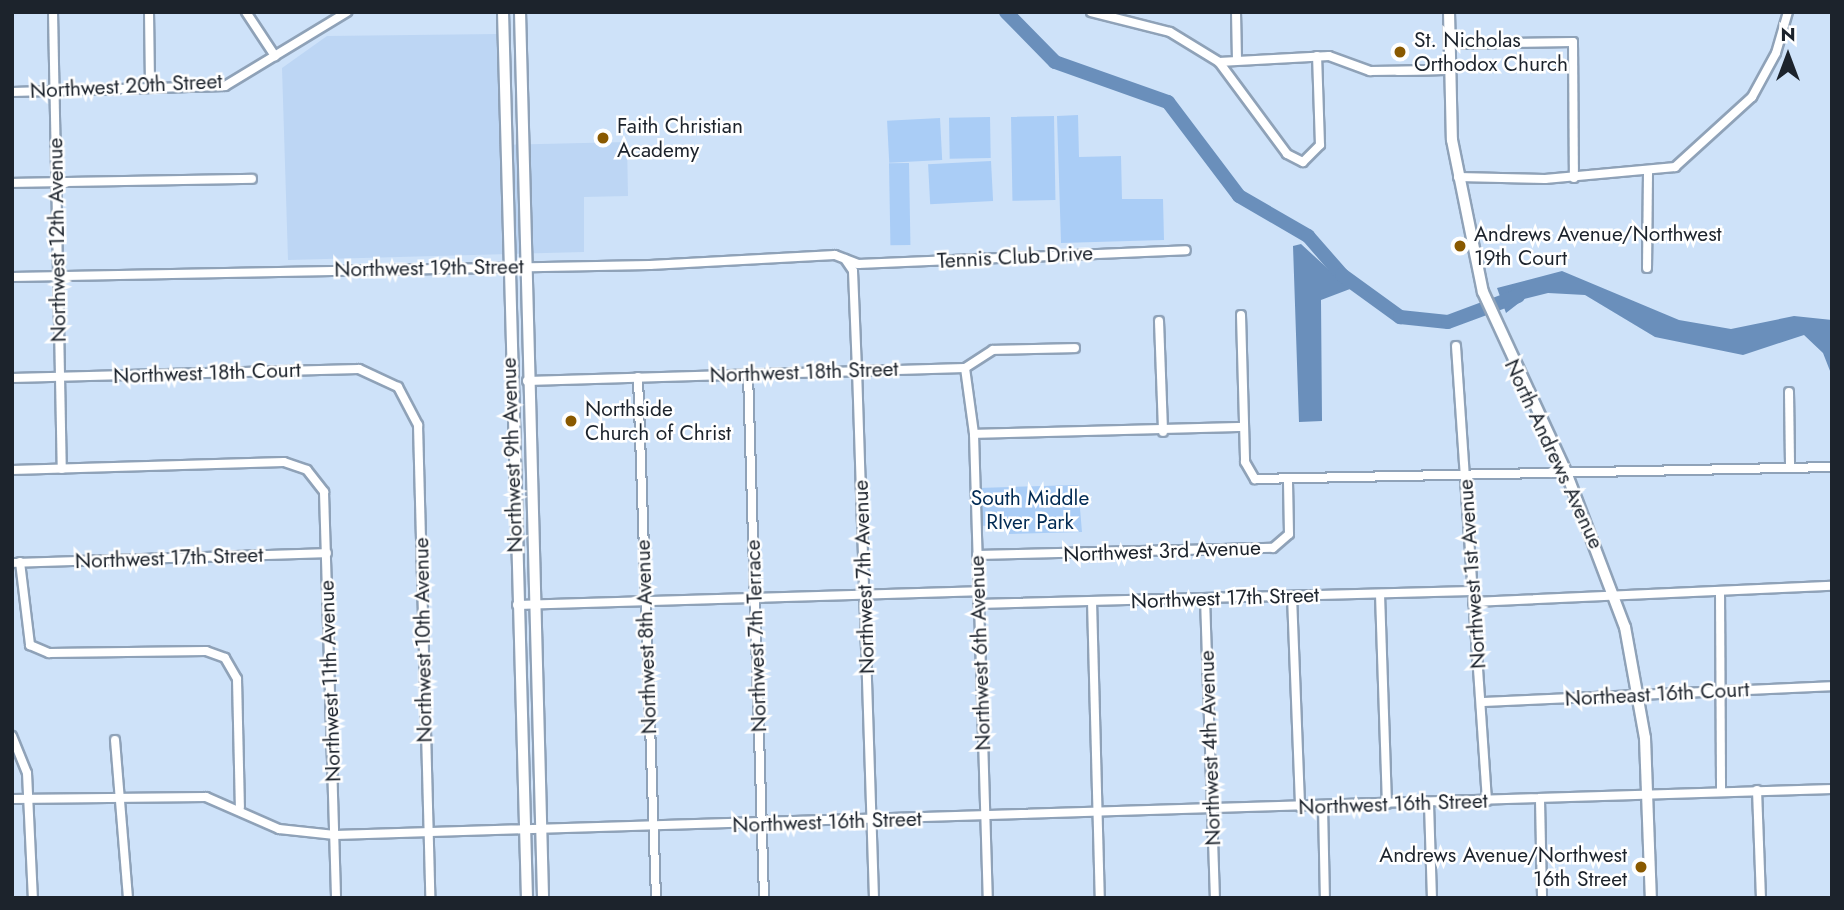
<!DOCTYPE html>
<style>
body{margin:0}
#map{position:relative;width:1844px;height:910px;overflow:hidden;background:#cee2f9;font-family:Jost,sans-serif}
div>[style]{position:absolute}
.built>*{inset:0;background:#bdd6f4}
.green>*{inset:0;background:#aacdf6;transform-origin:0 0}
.water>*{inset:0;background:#6a8fbb}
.river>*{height:14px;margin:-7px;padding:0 7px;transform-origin:7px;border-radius:7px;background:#6a8fbb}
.roads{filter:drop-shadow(2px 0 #8fa2b8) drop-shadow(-2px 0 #8fa2b8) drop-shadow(0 2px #8fa2b8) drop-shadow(0 -2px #8fa2b8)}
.minor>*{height:8px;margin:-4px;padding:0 4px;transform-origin:4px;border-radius:4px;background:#fff}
.major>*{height:10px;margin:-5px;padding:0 5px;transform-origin:5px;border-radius:5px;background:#fff}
.dots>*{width:19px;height:19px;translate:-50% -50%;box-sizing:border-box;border:4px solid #fff;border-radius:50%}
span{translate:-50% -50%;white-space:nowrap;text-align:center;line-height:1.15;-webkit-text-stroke:5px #fff;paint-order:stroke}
.poi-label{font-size:21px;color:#1c232c}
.left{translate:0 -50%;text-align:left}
.right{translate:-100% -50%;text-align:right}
.street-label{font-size:21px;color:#1c232c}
.park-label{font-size:21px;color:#022b54}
.frame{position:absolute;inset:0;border:14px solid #1c232c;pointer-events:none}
.north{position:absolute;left:1753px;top:21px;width:70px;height:70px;-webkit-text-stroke:5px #fff;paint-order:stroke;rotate:0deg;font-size:19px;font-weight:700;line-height:28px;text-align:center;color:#1c232c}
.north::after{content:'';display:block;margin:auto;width:24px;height:32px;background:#1c232c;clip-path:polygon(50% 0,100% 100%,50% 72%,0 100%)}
</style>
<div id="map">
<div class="built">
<div style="clip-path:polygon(497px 34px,500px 145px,627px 142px,628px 196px,584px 197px,584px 252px,288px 260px,282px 68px,327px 36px)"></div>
</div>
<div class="green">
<div style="clip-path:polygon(1078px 115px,1079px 157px,1121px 156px,1122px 199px,1163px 199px,1164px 240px,1061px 243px,1057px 116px)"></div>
<div style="left:1054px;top:116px;width:84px;height:43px;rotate:89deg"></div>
<div style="left:990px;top:117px;width:41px;height:41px;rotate:89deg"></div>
<div style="left:940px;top:118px;width:42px;height:53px;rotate:87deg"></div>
<div style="left:991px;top:161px;width:40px;height:63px;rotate:87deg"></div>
<div style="left:909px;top:163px;width:82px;height:20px;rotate:89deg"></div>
<div style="clip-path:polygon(1078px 485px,1082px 532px,1009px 534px,1001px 525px,980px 526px,978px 488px)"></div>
</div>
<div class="water">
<div style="clip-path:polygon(1301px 244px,1350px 289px,1321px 300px,1322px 421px,1299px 422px,1293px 246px)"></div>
<div style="clip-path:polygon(1562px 271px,1679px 320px,1731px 329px,1794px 316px,1832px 320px,1832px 376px,1823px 353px,1804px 335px,1743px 355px,1655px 337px,1585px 295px,1548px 293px,1524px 299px,1506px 313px,1497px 288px)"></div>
</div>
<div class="river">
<div style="left:1006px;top:12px;width:70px;rotate:45.6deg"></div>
<div style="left:1055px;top:62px;width:120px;rotate:19.5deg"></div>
<div style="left:1168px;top:102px;width:118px;rotate:52.9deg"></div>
<div style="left:1239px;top:196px;width:80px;rotate:30.1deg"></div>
<div style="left:1308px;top:236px;width:52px;rotate:48.9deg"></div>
<div style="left:1342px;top:275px;width:72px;rotate:35.9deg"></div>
<div style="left:1400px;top:317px;width:48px;rotate:5.9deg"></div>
<div style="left:1448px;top:322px;width:75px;rotate:-20.4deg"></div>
</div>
<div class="roads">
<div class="minor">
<div style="left:53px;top:12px;width:457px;rotate:88.9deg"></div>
<div style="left:149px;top:12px;width:76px;rotate:89.2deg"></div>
<div style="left:246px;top:12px;width:53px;rotate:56.6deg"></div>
<div style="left:1091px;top:12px;width:81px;rotate:14.2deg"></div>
<div style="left:1170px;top:32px;width:57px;rotate:31.5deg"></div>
<div style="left:1219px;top:62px;width:110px;rotate:-3.1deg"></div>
<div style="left:1329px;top:56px;width:44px;rotate:20.1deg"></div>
<div style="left:1370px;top:71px;width:79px;rotate:-0.7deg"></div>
<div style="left:1236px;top:12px;width:46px;rotate:88.8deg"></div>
<div style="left:1449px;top:44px;width:124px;rotate:-0.9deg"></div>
<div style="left:1573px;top:42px;width:136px;rotate:89.6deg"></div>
<div style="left:1219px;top:62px;width:114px;rotate:53.5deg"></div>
<div style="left:1287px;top:154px;width:18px;rotate:27deg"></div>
<div style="left:1303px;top:162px;width:24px;rotate:-45deg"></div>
<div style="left:1320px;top:145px;width:89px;rotate:-91.9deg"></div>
<div style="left:1398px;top:71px;width:43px;rotate:-1.3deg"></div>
<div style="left:12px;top:92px;width:213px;rotate:-1.6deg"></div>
<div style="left:225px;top:86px;width:143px;rotate:-31.2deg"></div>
<div style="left:1458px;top:177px;width:87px;rotate:1.3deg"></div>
<div style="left:1545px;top:179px;width:131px;rotate:-5.3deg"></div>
<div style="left:1675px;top:167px;width:104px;rotate:-42.3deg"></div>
<div style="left:1752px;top:97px;width:50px;rotate:-61.4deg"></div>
<div style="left:1776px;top:53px;width:43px;rotate:-73.7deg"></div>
<div style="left:12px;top:183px;width:240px;rotate:-1deg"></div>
<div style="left:845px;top:259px;width:14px;rotate:56deg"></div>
<div style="left:853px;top:271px;width:98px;rotate:87.7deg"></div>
<div style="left:857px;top:369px;width:529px;rotate:88.16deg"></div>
<div style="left:1647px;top:268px;width:95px;rotate:-89.4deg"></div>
<div style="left:12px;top:277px;width:638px;rotate:-1.08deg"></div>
<div style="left:650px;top:265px;width:185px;rotate:-3.1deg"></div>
<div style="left:835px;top:255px;width:25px;rotate:21deg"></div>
<div style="left:858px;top:264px;width:328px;rotate:-2.4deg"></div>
<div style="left:1241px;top:315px;width:147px;rotate:88.4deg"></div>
<div style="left:1245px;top:462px;width:20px;rotate:60deg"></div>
<div style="left:1255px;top:479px;width:577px;rotate:-1.19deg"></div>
<div style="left:1159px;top:321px;width:111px;rotate:87.9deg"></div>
<div style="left:1456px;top:346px;width:456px;rotate:86.1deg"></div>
<div style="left:965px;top:368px;width:67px;rotate:82.2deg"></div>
<div style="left:974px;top:434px;width:464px;rotate:88.3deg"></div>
<div style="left:965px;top:368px;width:33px;rotate:-33deg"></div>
<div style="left:993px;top:350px;width:82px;rotate:-1.4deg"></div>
<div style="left:748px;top:374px;width:524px;rotate:88.25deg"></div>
<div style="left:638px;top:377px;width:521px;rotate:88.02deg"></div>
<div style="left:12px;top:378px;width:347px;rotate:-1.5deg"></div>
<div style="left:359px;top:369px;width:43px;rotate:24.8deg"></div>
<div style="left:398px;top:387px;width:43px;rotate:62.2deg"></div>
<div style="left:418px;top:425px;width:473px;rotate:88.5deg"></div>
<div style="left:527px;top:381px;width:438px;rotate:-1.7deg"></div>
<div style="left:1789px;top:392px;width:75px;rotate:89.2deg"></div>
<div style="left:974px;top:434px;width:270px;rotate:-1.5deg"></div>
<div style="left:12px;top:470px;width:272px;rotate:-1.7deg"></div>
<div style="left:284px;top:462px;width:24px;rotate:19deg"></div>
<div style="left:307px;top:470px;width:28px;rotate:52deg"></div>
<div style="left:324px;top:492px;width:406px;rotate:88.3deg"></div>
<div style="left:977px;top:555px;width:296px;rotate:-1.4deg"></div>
<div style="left:1273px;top:548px;width:21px;rotate:-41deg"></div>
<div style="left:1289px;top:534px;width:53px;rotate:-91.1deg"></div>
<div style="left:20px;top:562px;width:84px;rotate:83.1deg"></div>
<div style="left:30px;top:645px;width:21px;rotate:23deg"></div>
<div style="left:49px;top:653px;width:157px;rotate:-0.7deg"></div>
<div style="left:206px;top:651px;width:20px;rotate:20deg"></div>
<div style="left:225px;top:658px;width:24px;rotate:60deg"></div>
<div style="left:237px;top:679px;width:128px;rotate:88.7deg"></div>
<div style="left:12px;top:563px;width:315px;rotate:-1.8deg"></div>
<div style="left:1720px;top:591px;width:200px;rotate:89.7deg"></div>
<div style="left:1380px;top:594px;width:210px;rotate:88.1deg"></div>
<div style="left:1292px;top:596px;width:211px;rotate:87.8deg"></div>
<div style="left:1205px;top:598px;width:300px;rotate:88.1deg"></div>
<div style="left:1092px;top:601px;width:297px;rotate:88.5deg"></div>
<div style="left:1473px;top:602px;width:359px;rotate:-2.6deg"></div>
<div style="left:978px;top:604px;width:494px;rotate:-1.5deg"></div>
<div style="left:517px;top:605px;width:461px;rotate:-1.7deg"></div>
<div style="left:1482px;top:702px;width:350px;rotate:-2.6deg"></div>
<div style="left:12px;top:736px;width:40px;rotate:68deg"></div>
<div style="left:27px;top:773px;width:125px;rotate:87.3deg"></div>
<div style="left:115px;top:740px;width:159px;rotate:85.3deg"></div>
<div style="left:1757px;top:790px;width:108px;rotate:87.9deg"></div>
<div style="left:12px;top:799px;width:194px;rotate:-0.6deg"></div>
<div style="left:206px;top:797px;width:80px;rotate:23.7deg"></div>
<div style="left:279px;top:829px;width:56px;rotate:6.1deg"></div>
<div style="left:335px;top:835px;width:1498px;rotate:-1.76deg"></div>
<div style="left:1540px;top:800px;width:98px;rotate:88.8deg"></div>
<div style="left:1429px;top:804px;width:94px;rotate:88.2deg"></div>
<div style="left:1323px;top:806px;width:92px;rotate:88.8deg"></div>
</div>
<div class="major">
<div style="left:503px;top:12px;width:886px;rotate:88.45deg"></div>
<div style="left:520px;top:12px;width:886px;rotate:88.51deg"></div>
<div style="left:1449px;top:12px;width:128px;rotate:88.7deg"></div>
<div style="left:1452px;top:140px;width:155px;rotate:78.5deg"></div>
<div style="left:1483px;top:292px;width:198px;rotate:65.2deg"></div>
<div style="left:1566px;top:472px;width:166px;rotate:69.2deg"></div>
<div style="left:1625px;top:627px;width:113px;rotate:79.8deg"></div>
<div style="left:1645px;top:738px;width:160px;rotate:87.9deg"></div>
</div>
</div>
<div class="dots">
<div style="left:1400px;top:52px;background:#895900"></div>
<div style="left:603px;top:138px;background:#895900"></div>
<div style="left:1460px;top:246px;background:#895900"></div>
<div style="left:571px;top:421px;background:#895900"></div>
<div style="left:1641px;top:867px;background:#895900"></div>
</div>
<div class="poi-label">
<span class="left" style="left:1414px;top:52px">St. Nicholas<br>Orthodox Church</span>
<span class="left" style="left:617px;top:138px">Faith Christian<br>Academy</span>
<span class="left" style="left:1474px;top:246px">Andrews Avenue/Northwest<br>19th Court</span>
<span class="left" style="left:585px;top:421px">Northside<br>Church of Christ</span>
<span class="right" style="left:1627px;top:867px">Andrews Avenue/Northwest<br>16th Street</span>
</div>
<div class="street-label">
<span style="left:126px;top:86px;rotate:-3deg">Northwest 20th Street</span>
<span style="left:57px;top:240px;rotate:-91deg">Northwest 12th Avenue</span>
<span style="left:1015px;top:257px;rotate:-3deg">Tennis Club Drive</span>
<span style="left:429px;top:268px;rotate:-1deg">Northwest 19th Street</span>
<span style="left:804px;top:372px;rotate:-2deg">Northwest 18th Street</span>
<span style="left:207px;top:373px;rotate:-2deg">Northwest 18th Court</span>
<span style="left:1554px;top:454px;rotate:65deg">North Andrews Avenue</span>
<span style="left:512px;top:455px;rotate:-92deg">Northwest 9th Avenue</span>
<span style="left:1162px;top:551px;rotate:-2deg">Northwest 3rd Avenue</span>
<span style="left:169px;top:558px;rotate:-2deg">Northwest 17th Street</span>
<span style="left:1472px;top:574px;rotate:-94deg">Northwest 1st Avenue</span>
<span style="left:864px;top:577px;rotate:-92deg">Northwest 7th Avenue</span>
<span style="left:1225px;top:598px;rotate:-2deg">Northwest 17th Street</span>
<span style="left:756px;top:636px;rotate:-92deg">Northwest 7th Terrace</span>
<span style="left:646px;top:637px;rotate:-92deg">Northwest 8th Avenue</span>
<span style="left:423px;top:640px;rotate:-91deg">Northwest 10th Avenue</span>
<span style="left:980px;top:653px;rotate:-92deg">Northwest 6th Avenue</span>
<span style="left:330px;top:681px;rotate:-92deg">Northwest 11th Avenue</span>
<span style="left:1657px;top:694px;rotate:-3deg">Northeast 16th Court</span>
<span style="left:1210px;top:748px;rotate:-92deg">Northwest 4th Avenue</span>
<span style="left:1393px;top:804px;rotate:-2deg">Northwest 16th Street</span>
<span style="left:827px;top:822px;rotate:-2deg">Northwest 16th Street</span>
</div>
<div class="park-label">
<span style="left:1030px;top:510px">South Middle<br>RIver Park</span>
</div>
<div class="frame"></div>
<div class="north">N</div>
</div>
